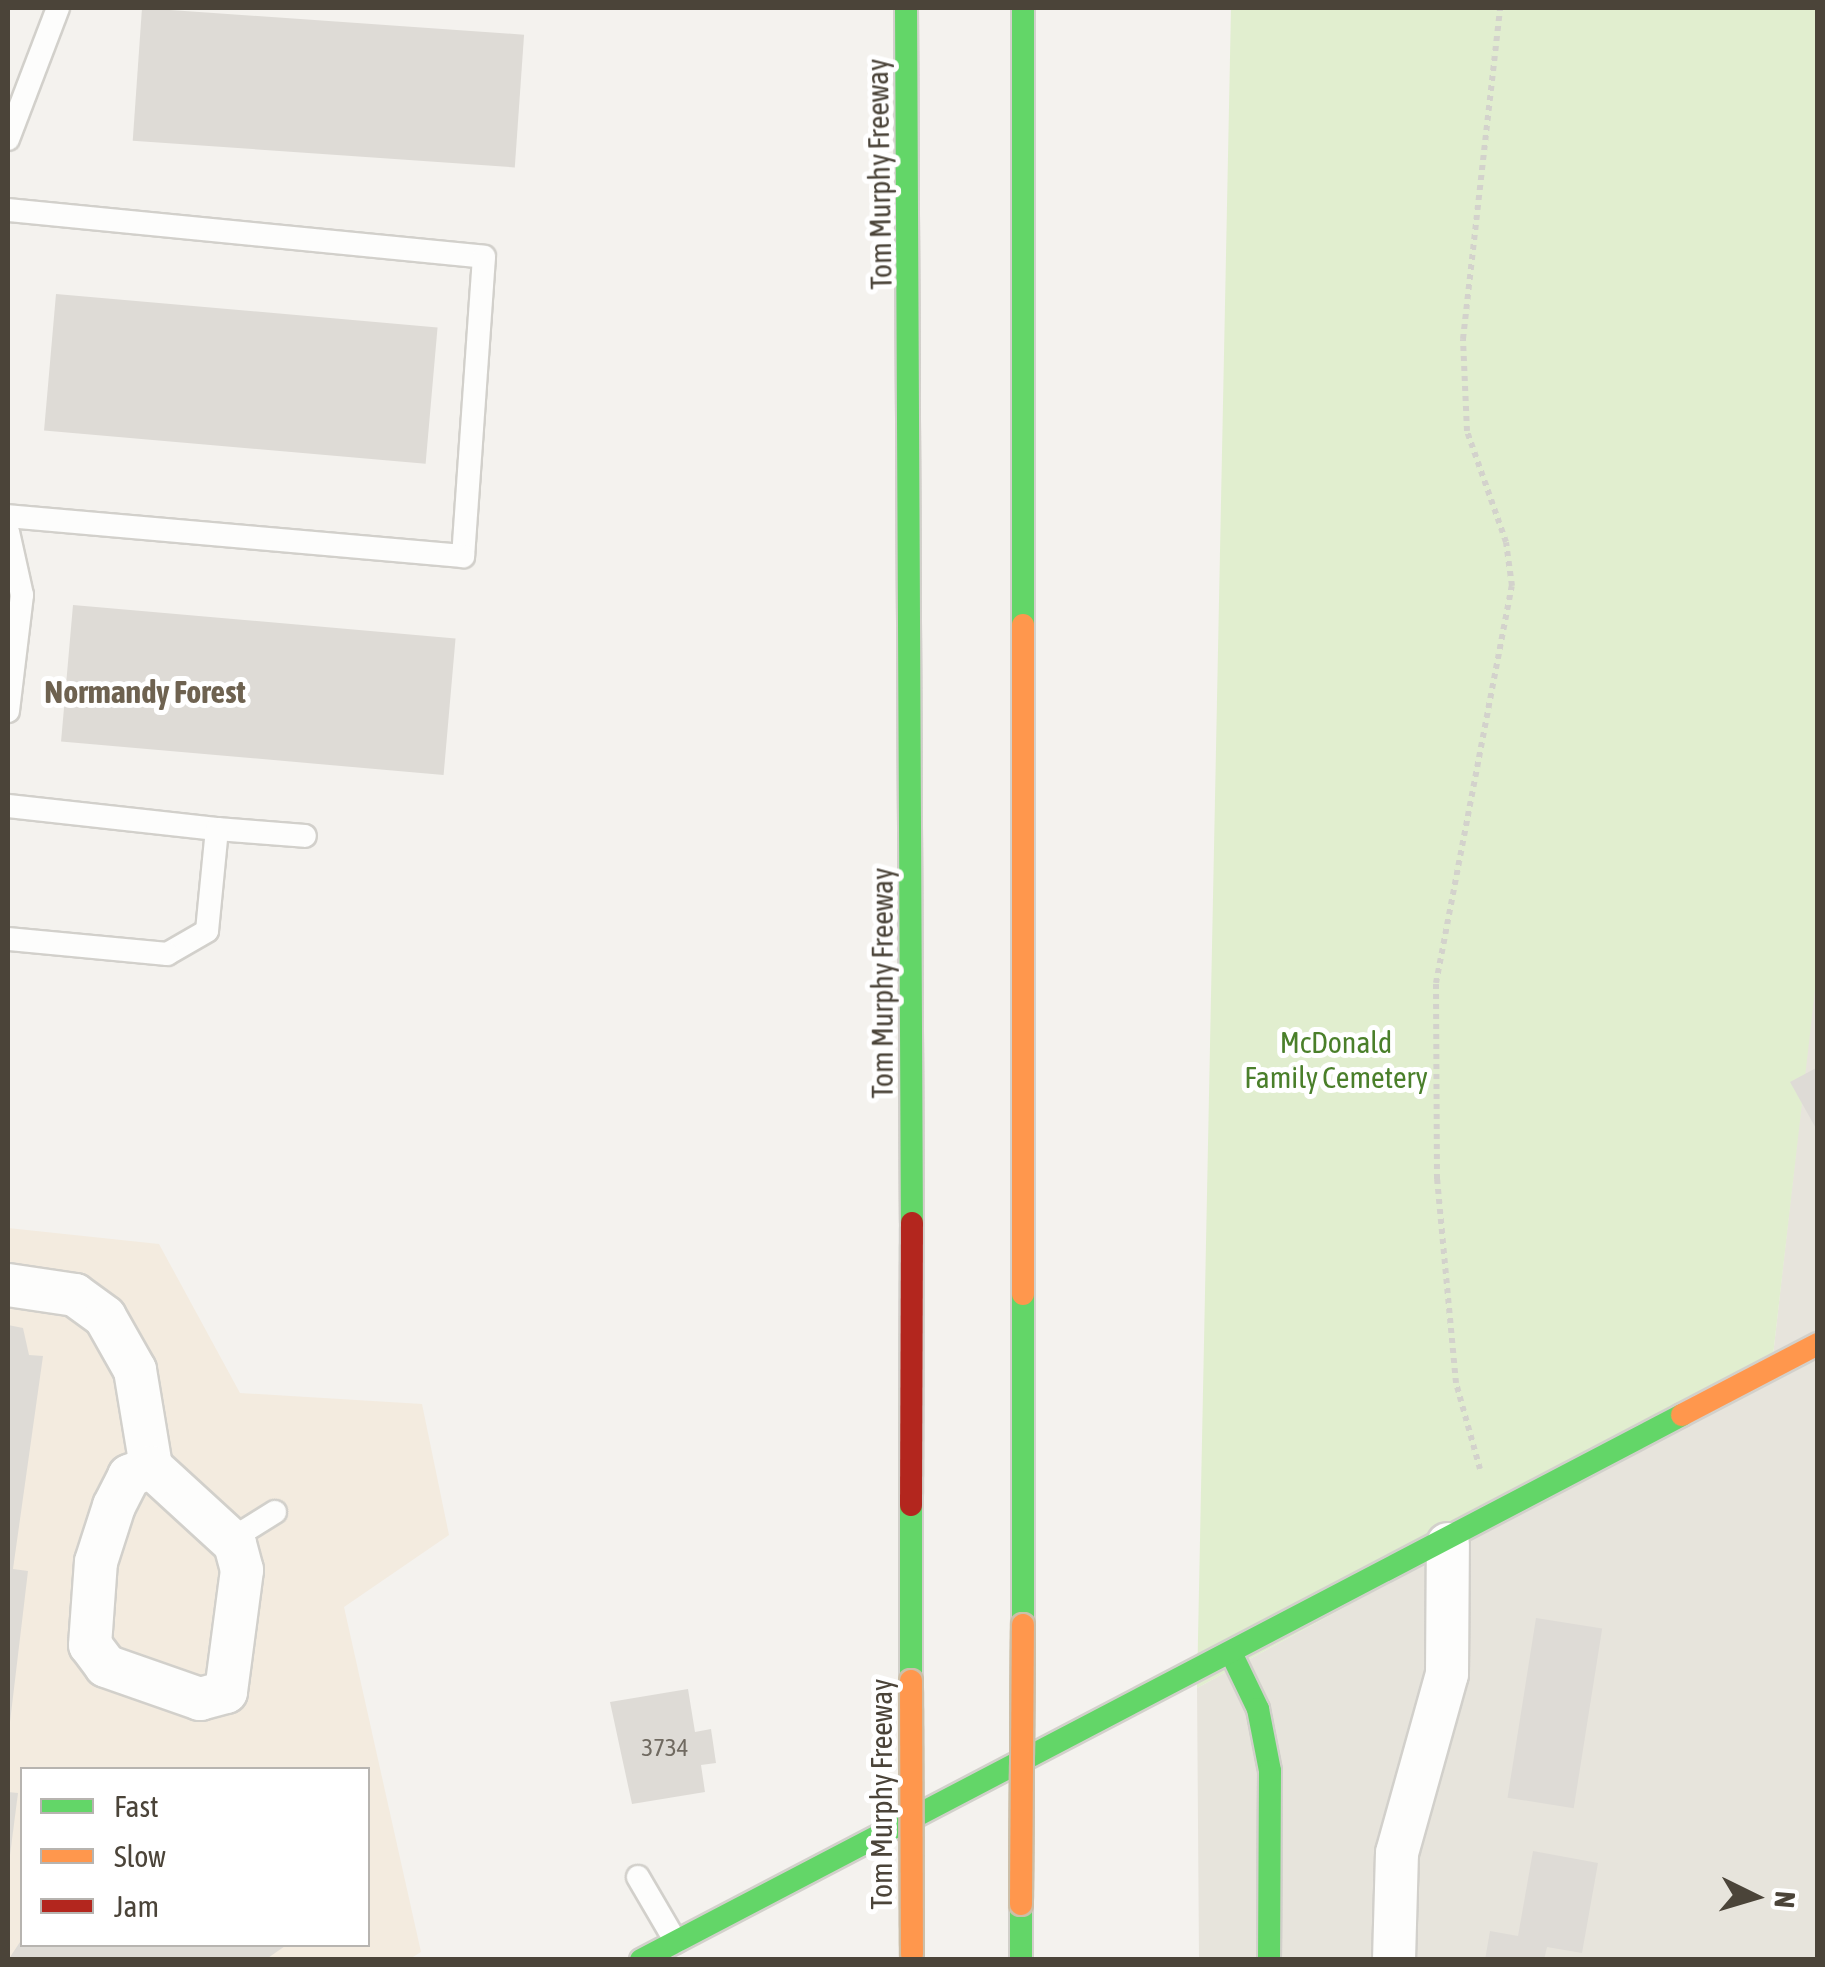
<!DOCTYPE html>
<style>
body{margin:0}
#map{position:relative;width:1825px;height:1967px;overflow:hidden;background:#f4f2ee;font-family:"Asap Condensed",sans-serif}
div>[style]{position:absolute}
.residential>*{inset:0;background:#e7e4dc}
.commercial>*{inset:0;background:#f3ebdf}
.green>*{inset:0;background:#e1eecf}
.building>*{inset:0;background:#dedbd6;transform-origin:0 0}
.path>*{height:6px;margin-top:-3px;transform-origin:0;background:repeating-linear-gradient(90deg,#d3d2cc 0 5px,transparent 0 10px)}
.roads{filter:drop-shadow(2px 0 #d2d0cb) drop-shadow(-2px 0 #d2d0cb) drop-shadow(0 2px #d2d0cb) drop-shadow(0 -2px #d2d0cb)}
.lane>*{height:22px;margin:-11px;padding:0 11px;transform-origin:11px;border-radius:11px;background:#fdfdfc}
.street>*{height:42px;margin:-21px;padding:0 21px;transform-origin:21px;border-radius:21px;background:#fdfdfc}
.fast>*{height:22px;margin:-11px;padding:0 11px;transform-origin:11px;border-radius:11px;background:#63d668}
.slow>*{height:22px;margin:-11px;padding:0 11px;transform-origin:11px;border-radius:11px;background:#ff974d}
.jam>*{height:22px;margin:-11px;padding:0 11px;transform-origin:11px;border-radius:11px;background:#b3261e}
.bridges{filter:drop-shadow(2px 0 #ccbfa9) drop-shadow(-2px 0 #ccbfa9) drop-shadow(0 2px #ccbfa9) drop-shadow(0 -2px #ccbfa9)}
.slow-bridge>*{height:22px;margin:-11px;padding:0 11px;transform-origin:11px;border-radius:11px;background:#ff974d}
span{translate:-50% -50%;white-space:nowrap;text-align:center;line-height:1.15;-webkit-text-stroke:10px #fff;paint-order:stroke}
.number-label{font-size:25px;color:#706a61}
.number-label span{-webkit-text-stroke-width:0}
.street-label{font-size:30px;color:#4b4439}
.park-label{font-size:30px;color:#4a7f2a}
.neighbourhood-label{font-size:32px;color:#6e6250;font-weight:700}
.frame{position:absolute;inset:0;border:10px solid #4b4439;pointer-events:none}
.legend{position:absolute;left:20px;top:1767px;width:350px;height:180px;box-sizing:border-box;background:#fff;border:2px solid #b7b4b0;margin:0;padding:12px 18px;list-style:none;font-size:30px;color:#4b4439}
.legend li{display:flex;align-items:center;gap:20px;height:50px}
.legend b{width:50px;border:2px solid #b7b4b0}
.north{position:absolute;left:1705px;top:1847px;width:100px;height:100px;-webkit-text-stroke:8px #fff;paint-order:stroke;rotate:95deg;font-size:28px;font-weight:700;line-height:40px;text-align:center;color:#4b4439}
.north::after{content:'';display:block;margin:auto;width:35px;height:45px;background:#4b4439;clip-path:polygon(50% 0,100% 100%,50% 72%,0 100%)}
</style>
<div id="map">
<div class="residential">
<div style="clip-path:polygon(1817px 964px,1817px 1959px,1199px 1959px,1197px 1688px,1771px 1373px)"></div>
</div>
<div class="commercial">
<div style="clip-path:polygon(evenodd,8px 1228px,159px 1244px,240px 1393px,422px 1404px,449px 1535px,344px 1607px,421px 1952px,408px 1960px,8px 1960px,8px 1228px,22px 1770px,368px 1770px,368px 1944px,22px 1944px,22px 1770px)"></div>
</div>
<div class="green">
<div style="clip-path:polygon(1231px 8px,1817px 8px,1818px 964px,1771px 1373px,1197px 1688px)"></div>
</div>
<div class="building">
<div style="left:142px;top:8px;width:383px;height:133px;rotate:4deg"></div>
<div style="left:56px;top:294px;width:383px;height:137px;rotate:5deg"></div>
<div style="left:73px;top:605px;width:384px;height:137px;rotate:5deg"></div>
<div style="clip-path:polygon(1818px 1067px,1818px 1132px,1790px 1082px)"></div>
<div style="clip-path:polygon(8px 1325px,23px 1328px,29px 1355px,43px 1356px,13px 1569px,28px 1571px,10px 1722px)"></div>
<div style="left:1536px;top:1618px;width:67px;height:182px;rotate:9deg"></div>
<div style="clip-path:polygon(688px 1689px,695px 1732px,711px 1729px,716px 1763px,701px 1765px,705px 1792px,632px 1804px,610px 1702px)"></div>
<div style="clip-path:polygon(8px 1792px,18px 1793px,10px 1855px,8px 1855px)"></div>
<div style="clip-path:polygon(1533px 1851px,1598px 1863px,1582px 1953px,1547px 1947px,1544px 1960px,1485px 1960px,1490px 1931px,1518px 1936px)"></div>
<div style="clip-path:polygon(22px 1939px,22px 1944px,288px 1944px,265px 1960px,8px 1960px)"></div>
</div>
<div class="path">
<div style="left:1480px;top:1469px;width:89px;rotate:-105.6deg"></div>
<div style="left:1456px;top:1383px;width:205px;rotate:-95.3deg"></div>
<div style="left:1437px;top:1179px;width:196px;rotate:-90.3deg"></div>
<div style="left:1436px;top:983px;width:404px;rotate:-79.2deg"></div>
<div style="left:1512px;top:586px;width:44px;rotate:-97.8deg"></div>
<div style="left:1506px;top:542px;width:118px;rotate:-109.4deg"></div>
<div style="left:1467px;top:431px;width:92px;rotate:-92.5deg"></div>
<div style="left:1463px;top:339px;width:333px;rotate:-83.6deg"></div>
</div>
<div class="roads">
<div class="lane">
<div style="left:8px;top:139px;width:140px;rotate:-69.1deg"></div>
<div style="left:8px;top:210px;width:478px;rotate:5.6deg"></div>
<div style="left:484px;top:257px;width:300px;rotate:94deg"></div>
<div style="left:463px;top:556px;width:457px;rotate:-175deg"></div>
<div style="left:8px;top:532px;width:65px;rotate:77.5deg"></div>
<div style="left:22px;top:595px;width:117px;rotate:96.9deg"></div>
<div style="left:8px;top:806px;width:210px;rotate:6.3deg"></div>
<div style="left:217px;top:829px;width:102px;rotate:95.6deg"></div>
<div style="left:207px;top:931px;width:46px;rotate:150.1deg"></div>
<div style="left:167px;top:954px;width:160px;rotate:-174.6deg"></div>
<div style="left:217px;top:829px;width:88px;rotate:4.5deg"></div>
<div style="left:230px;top:1540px;width:53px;rotate:-31.9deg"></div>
<div style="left:638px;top:1877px;width:75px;rotate:59.7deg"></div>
</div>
<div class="street">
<div style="left:8px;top:1285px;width:68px;rotate:8.5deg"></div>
<div style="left:75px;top:1295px;width:37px;rotate:36deg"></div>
<div style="left:105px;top:1317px;width:61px;rotate:60.5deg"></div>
<div style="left:135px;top:1370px;width:98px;rotate:80.6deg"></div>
<div style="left:151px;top:1467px;width:114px;rotate:42.5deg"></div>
<div style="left:235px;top:1544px;width:27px;rotate:75deg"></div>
<div style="left:242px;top:1570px;width:123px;rotate:97.5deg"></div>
<div style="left:226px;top:1692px;width:27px;rotate:165deg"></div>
<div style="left:200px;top:1699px;width:100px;rotate:-160.7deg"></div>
<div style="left:106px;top:1666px;width:26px;rotate:-127deg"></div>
<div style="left:90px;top:1645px;width:83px;rotate:-85.9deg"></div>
<div style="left:96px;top:1562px;width:59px;rotate:-72.2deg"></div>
<div style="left:114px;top:1506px;width:34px;rotate:-63deg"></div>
<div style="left:129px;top:1476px;width:24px;rotate:-22deg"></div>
<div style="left:1394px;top:1960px;width:107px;rotate:-88.4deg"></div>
<div style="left:1397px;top:1853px;width:186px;rotate:-74.4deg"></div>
<div style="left:1447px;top:1674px;width:130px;rotate:-89.6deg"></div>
</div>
<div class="fast">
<div style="left:906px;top:8px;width:1215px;rotate:89.72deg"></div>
<div style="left:1023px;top:8px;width:617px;rotate:90deg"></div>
<div style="left:1023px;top:1294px;width:331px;rotate:90deg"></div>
<div style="left:1233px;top:1657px;width:58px;rotate:64.3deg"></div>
<div style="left:1258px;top:1709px;width:63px;rotate:79deg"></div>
<div style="left:1270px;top:1771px;width:189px;rotate:90.3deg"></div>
<div style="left:911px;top:1681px;width:176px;rotate:-90deg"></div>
<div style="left:1021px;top:1904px;width:56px;rotate:90deg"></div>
<div style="left:641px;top:1960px;width:1175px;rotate:-27.63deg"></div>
</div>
<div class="slow">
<div style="left:1023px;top:625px;width:669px;rotate:90deg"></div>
<div style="left:1682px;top:1415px;width:153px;rotate:-27.6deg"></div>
</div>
<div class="jam">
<div style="left:911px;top:1505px;width:282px;rotate:-89.8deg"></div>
</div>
</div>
<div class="bridges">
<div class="slow-bridge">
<div style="left:911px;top:1681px;width:273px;rotate:89.8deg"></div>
<div style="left:1021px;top:1904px;width:279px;rotate:-89.6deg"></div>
</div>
</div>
<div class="number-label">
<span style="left:665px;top:1747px">3734</span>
</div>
<div class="street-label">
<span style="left:879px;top:174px;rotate:-91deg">Tom Murphy Freeway</span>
<span style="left:882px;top:983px;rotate:-90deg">Tom Murphy Freeway</span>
<span style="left:881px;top:1794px;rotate:-90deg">Tom Murphy Freeway</span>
</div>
<div class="park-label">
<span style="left:1336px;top:1059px">McDonald<br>Family Cemetery</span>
</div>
<div class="neighbourhood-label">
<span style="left:145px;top:692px">Normandy Forest</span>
</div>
<div class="frame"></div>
<ul class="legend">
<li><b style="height:12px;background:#63d668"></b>Fast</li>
<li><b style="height:12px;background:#ff974d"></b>Slow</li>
<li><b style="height:12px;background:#b3261e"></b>Jam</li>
</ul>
<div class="north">N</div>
</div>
